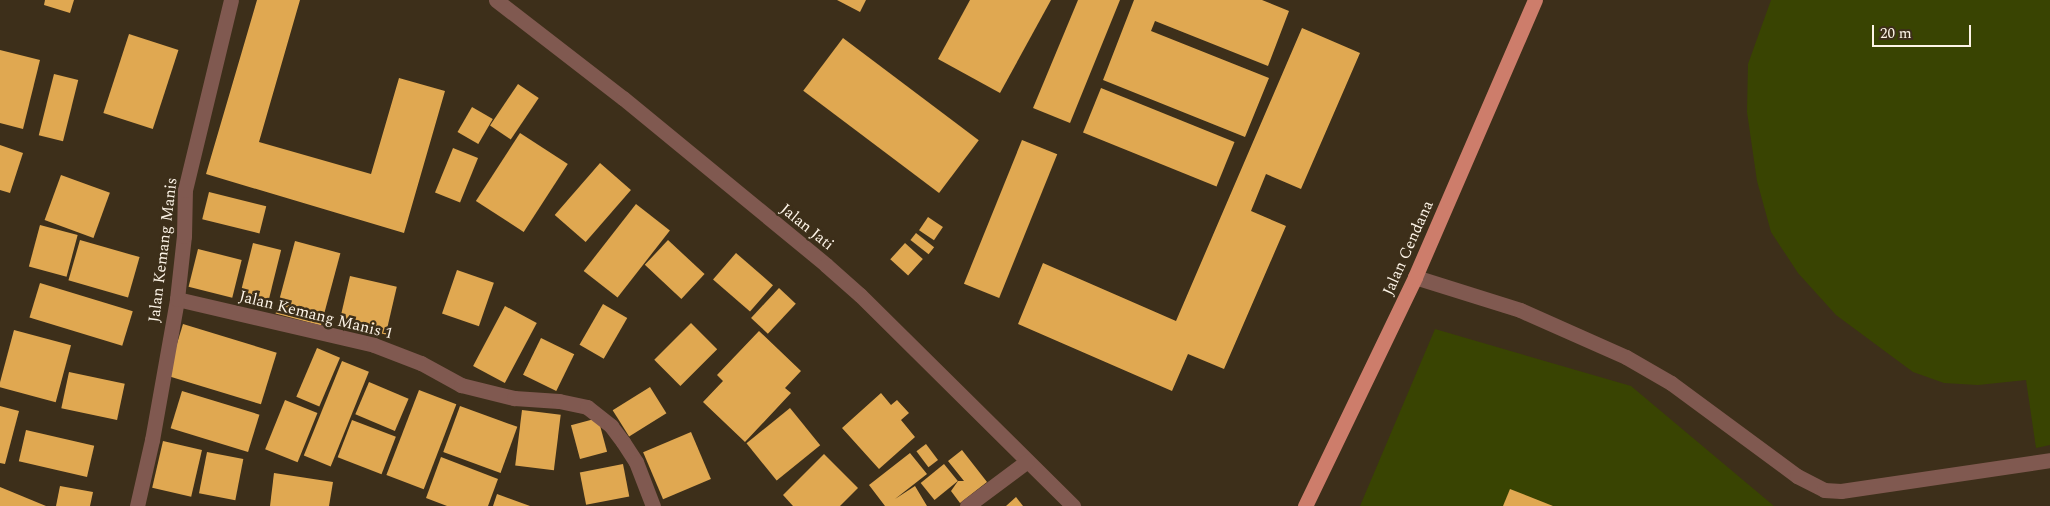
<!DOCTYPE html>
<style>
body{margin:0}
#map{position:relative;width:2050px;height:506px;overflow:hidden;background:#3d2f1a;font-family:Spectral,serif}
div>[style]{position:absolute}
.green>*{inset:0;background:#394402}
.building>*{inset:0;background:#e0a851;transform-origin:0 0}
.minor>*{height:15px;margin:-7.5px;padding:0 7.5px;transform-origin:7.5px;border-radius:7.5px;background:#805950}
.major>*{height:15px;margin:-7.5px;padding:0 7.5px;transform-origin:7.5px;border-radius:7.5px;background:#cd7d6b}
span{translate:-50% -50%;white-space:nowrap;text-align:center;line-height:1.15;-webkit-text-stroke:5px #3d2f1a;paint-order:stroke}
.street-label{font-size:16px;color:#fdf4e7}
.scale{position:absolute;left:1872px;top:25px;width:99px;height:22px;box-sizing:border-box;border:2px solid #fdf4e7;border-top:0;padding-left:6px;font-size:15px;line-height:18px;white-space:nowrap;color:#fdf4e7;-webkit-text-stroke:4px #3d2f1a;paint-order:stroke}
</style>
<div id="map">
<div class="green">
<div style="clip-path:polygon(1771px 0,2050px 0,2050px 445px,2036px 448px,2026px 380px,1978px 385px,1944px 383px,1913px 372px,1836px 315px,1798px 273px,1771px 232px,1757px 181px,1747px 112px,1748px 64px)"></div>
<div style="clip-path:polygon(1435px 329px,1631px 386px,1774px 506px,1360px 506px)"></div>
</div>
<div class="building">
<div style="clip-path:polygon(45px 0,74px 0,70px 13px,44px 5px)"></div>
<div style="clip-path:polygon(257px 0,300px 0,259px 142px,371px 174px,399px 78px,445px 91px,404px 233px,206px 174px)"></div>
<div style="clip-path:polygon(837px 0,866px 0,860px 12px)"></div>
<div style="clip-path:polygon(970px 0,1051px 0,1000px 93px,938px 59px)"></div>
<div style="clip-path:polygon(1078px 0,1120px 0,1070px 123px,1033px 108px)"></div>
<div style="clip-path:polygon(1134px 0,1262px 0,1289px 11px,1268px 66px,1155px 21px,1151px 31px,1269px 78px,1245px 137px,1103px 80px)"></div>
<div style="clip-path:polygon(1302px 28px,1360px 53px,1301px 189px,1266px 174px,1251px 211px,1286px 226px,1224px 369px,1188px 354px,1172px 391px,1018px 324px,1043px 263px,1176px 321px)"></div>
<div style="left:129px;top:34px;width:52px;height:83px;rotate:18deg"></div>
<div style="left:843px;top:38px;width:170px;height:66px;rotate:37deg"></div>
<div style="clip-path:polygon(0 50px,40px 60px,23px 129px,0 123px)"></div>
<div style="left:54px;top:74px;width:25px;height:63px;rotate:14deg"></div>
<div style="left:518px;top:84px;width:25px;height:50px;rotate:34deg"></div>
<div style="left:1101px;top:88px;width:144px;height:48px;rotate:22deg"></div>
<div style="left:472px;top:107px;width:24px;height:29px;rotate:30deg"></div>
<div style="left:520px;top:133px;width:57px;height:81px;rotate:33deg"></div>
<div style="left:1022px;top:140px;width:38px;height:155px;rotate:22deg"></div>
<div style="clip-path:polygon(0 145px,23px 153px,10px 193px,0 190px)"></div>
<div style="left:453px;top:148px;width:27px;height:48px;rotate:22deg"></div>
<div style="left:600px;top:163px;width:41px;height:69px;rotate:41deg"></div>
<div style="left:61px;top:175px;width:52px;height:48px;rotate:20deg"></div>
<div style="left:209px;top:192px;width:59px;height:28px;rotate:14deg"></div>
<div style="left:636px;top:204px;width:43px;height:85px;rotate:38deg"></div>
<div style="left:928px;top:217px;width:18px;height:16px;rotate:34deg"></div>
<div style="left:40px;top:225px;width:39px;height:43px;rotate:15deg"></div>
<div style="left:916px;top:233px;width:23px;height:9px;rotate:38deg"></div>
<div style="left:80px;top:240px;width:62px;height:42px;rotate:16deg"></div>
<div style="left:668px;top:240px;width:50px;height:34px;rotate:43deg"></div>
<div style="left:295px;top:241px;width:47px;height:75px;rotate:15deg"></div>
<div style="left:253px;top:243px;width:29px;height:51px;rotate:14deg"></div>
<div style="left:905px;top:243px;width:24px;height:22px;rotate:42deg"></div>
<div style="left:198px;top:249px;width:45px;height:39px;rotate:14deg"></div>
<div style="left:736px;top:253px;width:49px;height:35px;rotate:41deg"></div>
<div style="left:457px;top:270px;width:39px;height:46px;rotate:19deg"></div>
<div style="left:350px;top:276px;width:48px;height:49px;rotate:13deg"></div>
<div style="left:40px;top:283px;width:97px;height:36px;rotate:17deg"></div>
<div style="left:779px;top:288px;width:23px;height:41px;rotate:43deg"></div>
<div style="left:603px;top:304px;width:28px;height:47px;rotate:30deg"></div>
<div style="left:505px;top:306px;width:36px;height:68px;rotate:28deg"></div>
<div style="left:691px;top:323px;width:37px;height:52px;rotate:45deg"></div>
<div style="left:183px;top:324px;width:98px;height:54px;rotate:17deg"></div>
<div style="left:14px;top:330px;width:59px;height:59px;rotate:15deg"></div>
<div style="clip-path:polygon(759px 331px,801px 371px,785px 388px,791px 393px,745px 442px,703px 402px,723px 381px,717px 375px)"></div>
<div style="left:541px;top:338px;width:37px;height:41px;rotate:26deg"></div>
<div style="left:317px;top:348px;width:25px;height:53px;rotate:23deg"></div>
<div style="left:342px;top:361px;width:29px;height:102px;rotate:22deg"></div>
<div style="left:69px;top:372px;width:57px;height:37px;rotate:12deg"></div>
<div style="left:369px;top:382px;width:43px;height:35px;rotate:23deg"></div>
<div style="left:650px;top:387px;width:31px;height:44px;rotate:58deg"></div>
<div style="left:419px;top:390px;width:40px;height:91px;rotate:21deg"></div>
<div style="left:182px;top:391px;width:81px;height:39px;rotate:17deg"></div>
<div style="clip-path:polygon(881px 393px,891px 405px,897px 400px,909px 413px,901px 420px,915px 437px,879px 469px,842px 428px)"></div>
<div style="left:285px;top:400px;width:35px;height:53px;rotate:22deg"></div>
<div style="clip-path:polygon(0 406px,19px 411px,5px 464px,0 463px)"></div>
<div style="left:460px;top:406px;width:61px;height:49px;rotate:20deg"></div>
<div style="left:790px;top:408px;width:48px;height:56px;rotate:51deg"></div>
<div style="left:522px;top:410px;width:39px;height:56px;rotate:7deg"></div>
<div style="left:598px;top:418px;width:35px;height:28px;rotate:75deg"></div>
<div style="left:352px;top:420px;width:47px;height:40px;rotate:21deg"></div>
<div style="left:26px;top:430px;width:70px;height:32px;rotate:13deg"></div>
<div style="left:691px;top:432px;width:51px;height:52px;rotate:67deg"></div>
<div style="left:163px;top:441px;width:40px;height:48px;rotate:13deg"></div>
<div style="left:926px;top:444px;width:20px;height:12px;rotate:53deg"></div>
<div style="clip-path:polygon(962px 450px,987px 482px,960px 503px,951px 491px,958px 481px,964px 481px,948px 461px)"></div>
<div style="left:207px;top:452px;width:37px;height:42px;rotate:11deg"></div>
<div style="clip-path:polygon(910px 453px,927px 474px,895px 499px,915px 486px,927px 506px,885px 506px,869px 485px)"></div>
<div style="clip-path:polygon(824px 454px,858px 488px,840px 506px,793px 506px,783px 495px)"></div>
<div style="clip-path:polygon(441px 457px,498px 479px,488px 506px,447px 506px,426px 498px)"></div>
<div style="left:623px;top:464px;width:33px;height:44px;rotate:79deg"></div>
<div style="left:944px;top:464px;width:22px;height:30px;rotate:51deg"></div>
<div style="clip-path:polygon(274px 473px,333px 482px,329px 506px,270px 506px)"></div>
<div style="clip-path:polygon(60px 486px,93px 492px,90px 506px,56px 506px)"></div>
<div style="clip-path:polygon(0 487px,46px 506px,0 506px)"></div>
<div style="clip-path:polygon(1510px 489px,1553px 506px,1503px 506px)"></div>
<div style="clip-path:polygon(497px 494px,530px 506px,493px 506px)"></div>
<div style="clip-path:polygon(1016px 497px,1023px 506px,1006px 506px)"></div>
</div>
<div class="minor">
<div style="left:496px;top:0;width:160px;rotate:37.7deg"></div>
<div style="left:623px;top:98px;width:263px;rotate:39.4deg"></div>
<div style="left:826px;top:265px;width:45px;rotate:41.4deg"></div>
<div style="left:860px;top:295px;width:300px;rotate:44.7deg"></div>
<div style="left:1415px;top:277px;width:110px;rotate:17.4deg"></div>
<div style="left:1520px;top:310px;width:116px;rotate:23.9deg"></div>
<div style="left:1626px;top:357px;width:52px;rotate:30deg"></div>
<div style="left:1671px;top:383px;width:157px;rotate:36.4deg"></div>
<div style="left:1797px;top:476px;width:30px;rotate:27deg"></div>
<div style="left:1824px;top:490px;width:17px;rotate:3deg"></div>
<div style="left:1841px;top:491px;width:211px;rotate:-8.4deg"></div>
<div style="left:177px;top:299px;width:202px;rotate:13.1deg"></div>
<div style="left:374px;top:345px;width:50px;rotate:21deg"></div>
<div style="left:421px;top:363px;width:46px;rotate:28.8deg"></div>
<div style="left:461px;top:385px;width:55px;rotate:13.8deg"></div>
<div style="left:514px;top:398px;width:45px;rotate:3.8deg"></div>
<div style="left:559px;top:401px;width:29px;rotate:12deg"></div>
<div style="left:587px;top:407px;width:31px;rotate:38deg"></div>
<div style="left:611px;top:426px;width:20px;rotate:53deg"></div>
<div style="left:623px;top:442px;width:24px;rotate:57deg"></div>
<div style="left:636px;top:462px;width:47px;rotate:68.9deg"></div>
<div style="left:137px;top:506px;width:68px;rotate:-77.2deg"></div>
<div style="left:152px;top:440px;width:143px;rotate:-79.9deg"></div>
<div style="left:177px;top:299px;width:63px;rotate:-83.7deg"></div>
<div style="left:184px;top:236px;width:46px;rotate:-88.8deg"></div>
<div style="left:185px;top:190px;width:195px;rotate:-76.4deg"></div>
<div style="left:967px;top:506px;width:74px;rotate:-36.7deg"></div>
</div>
<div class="major">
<div style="left:1305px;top:506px;width:254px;rotate:-64.3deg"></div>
<div style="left:1415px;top:277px;width:302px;rotate:-66.6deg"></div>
</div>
<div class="street-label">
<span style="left:807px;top:227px;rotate:39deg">Jalan Jati</span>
<span style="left:1408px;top:248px;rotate:-66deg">Jalan Cendana</span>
<span style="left:163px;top:250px;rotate:-83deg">Jalan Kemang Manis</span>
<span style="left:316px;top:315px;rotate:14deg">Jalan Kemang Manis 1</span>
</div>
<div class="scale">20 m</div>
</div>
